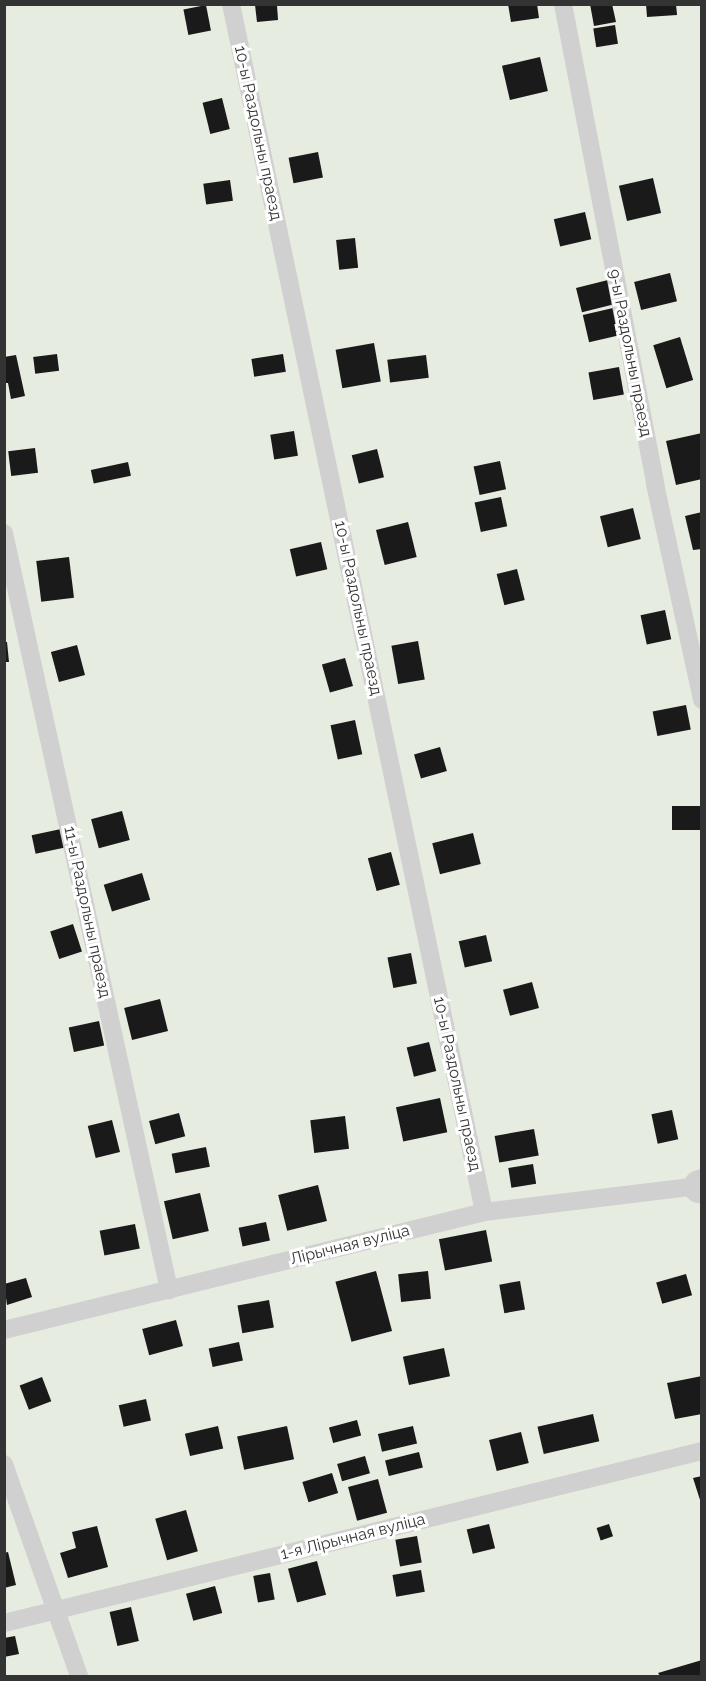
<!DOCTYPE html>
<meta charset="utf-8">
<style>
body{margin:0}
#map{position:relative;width:706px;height:1681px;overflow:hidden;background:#fff;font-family:Raleway,sans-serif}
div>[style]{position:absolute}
.green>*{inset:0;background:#e6ecdf;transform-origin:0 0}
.building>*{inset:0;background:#1a1a1a;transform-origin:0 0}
.lane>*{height:18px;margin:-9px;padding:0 9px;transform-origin:9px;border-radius:9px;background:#d0d0d0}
.street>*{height:33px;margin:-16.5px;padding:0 16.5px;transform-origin:16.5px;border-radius:16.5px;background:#d0d0d0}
span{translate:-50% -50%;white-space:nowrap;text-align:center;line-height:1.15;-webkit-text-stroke:6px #fff;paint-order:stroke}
.street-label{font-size:16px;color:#333}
.frame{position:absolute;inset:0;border:6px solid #333;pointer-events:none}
</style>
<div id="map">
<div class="green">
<div style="left:5px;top:5px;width:696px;height:1671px"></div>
</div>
<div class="building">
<div style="clip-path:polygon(508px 4px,537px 4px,539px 18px,511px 22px)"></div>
<div style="clip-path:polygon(590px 4px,612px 4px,616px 22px,594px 26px)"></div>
<div style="clip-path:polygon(646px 4px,676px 4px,677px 15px,647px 17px)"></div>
<div style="left:206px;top:5px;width:26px;height:23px;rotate:79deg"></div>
<div style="clip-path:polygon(255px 5px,277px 5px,278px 20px,257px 22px)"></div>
<div style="left:615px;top:25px;width:19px;height:22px;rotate:81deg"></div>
<div style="left:540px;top:57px;width:35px;height:39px;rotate:77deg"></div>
<div style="left:222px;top:98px;width:32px;height:20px;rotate:76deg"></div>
<div style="left:318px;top:152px;width:26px;height:30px;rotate:79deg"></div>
<div style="left:653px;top:178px;width:36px;height:35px;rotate:77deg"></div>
<div style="left:230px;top:180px;width:21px;height:27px;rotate:82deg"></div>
<div style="left:585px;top:212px;width:28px;height:32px;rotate:77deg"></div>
<div style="left:355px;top:238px;width:30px;height:19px;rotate:84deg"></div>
<div style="left:670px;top:273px;width:29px;height:37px;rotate:76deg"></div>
<div style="left:608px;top:280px;width:25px;height:33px;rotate:76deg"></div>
<div style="left:613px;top:308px;width:28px;height:31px;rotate:77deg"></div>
<div style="left:680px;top:337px;width:45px;height:28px;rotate:73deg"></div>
<div style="left:374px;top:343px;width:39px;height:39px;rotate:80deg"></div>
<div style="left:57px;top:354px;width:17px;height:24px;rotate:83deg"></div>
<div style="left:283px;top:354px;width:18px;height:32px;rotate:81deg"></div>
<div style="clip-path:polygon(16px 355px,25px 396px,11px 399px,8px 383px,4px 383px,4px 357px)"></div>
<div style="left:426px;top:355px;width:23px;height:39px;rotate:83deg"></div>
<div style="left:619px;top:367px;width:28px;height:31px;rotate:80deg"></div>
<div style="left:294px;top:431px;width:25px;height:24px;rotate:81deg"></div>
<div style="clip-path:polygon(702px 433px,702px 479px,676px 485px,666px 441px)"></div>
<div style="left:35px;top:448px;width:25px;height:27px;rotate:83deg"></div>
<div style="left:377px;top:449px;width:29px;height:26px;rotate:76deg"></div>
<div style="left:500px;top:461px;width:29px;height:27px;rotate:78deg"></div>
<div style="left:128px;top:462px;width:14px;height:38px;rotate:78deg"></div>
<div style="left:501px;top:497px;width:30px;height:27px;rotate:78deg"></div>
<div style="left:633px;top:508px;width:32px;height:34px;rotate:76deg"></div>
<div style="clip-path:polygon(702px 512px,702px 549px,693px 550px,685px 516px)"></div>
<div style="left:408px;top:522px;width:36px;height:33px;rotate:76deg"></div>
<div style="left:321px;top:542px;width:28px;height:32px;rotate:77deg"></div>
<div style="left:69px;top:557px;width:41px;height:33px;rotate:83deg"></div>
<div style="left:517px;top:569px;width:32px;height:21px;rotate:76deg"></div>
<div style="left:665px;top:610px;width:30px;height:25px;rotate:78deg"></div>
<div style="left:418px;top:641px;width:39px;height:27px;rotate:80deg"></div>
<div style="clip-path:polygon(4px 642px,7px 642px,9px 662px,4px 662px)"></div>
<div style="left:77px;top:645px;width:31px;height:27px;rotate:75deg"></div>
<div style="left:345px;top:658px;width:29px;height:24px;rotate:74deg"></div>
<div style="left:686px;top:705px;width:25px;height:34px;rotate:79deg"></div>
<div style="left:355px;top:720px;width:35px;height:25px;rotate:78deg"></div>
<div style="left:440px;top:747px;width:25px;height:27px;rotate:74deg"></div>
<div style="left:702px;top:806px;width:24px;height:30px;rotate:90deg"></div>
<div style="left:122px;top:811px;width:30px;height:32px;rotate:75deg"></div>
<div style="left:61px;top:829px;width:19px;height:30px;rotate:78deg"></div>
<div style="left:473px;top:833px;width:32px;height:42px;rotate:76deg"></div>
<div style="left:391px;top:852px;width:34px;height:24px;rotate:75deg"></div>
<div style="left:142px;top:873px;width:28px;height:40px;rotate:73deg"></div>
<div style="left:73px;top:924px;width:29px;height:24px;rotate:72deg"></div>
<div style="left:486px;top:935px;width:27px;height:28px;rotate:77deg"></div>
<div style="left:411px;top:953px;width:31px;height:24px;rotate:79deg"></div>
<div style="left:532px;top:982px;width:27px;height:30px;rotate:75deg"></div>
<div style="left:160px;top:999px;width:33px;height:37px;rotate:76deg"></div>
<div style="left:99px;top:1021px;width:25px;height:31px;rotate:78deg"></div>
<div style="left:429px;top:1042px;width:30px;height:23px;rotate:76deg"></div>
<div style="left:440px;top:1098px;width:35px;height:45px;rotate:78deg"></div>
<div style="left:672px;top:1110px;width:30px;height:21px;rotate:78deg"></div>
<div style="left:179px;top:1113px;width:24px;height:31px;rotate:75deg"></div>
<div style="left:345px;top:1116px;width:33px;height:35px;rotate:83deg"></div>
<div style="left:112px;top:1120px;width:33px;height:25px;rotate:76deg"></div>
<div style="left:534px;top:1129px;width:27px;height:40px;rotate:80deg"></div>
<div style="left:206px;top:1147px;width:20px;height:35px;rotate:79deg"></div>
<div style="left:533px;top:1164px;width:20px;height:25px;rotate:81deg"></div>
<div style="left:318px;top:1185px;width:37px;height:41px;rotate:76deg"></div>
<div style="left:200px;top:1193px;width:39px;height:37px;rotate:77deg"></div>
<div style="left:266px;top:1222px;width:19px;height:28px;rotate:78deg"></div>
<div style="left:135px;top:1224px;width:25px;height:36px;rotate:79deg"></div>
<div style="left:486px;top:1230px;width:32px;height:48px;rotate:79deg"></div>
<div style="left:376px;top:1271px;width:62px;height:42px;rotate:75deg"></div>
<div style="left:428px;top:1271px;width:28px;height:30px;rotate:84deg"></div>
<div style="left:686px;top:1274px;width:22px;height:31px;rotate:74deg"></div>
<div style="clip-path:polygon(26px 1278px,32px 1297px,7px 1305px,4px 1284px)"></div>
<div style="left:520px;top:1281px;width:29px;height:21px;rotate:80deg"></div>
<div style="left:269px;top:1300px;width:28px;height:32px;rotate:80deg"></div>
<div style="left:176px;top:1320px;width:27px;height:35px;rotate:75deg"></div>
<div style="left:239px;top:1342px;width:19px;height:31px;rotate:78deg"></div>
<div style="left:444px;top:1348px;width:29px;height:42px;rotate:78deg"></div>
<div style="clip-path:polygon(702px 1376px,702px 1414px,675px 1419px,667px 1383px)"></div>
<div style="left:42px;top:1377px;width:26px;height:24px;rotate:69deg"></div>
<div style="left:146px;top:1399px;width:22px;height:28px;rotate:77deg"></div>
<div style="left:593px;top:1414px;width:28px;height:57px;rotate:77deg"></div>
<div style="left:357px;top:1420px;width:16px;height:29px;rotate:75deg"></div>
<div style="left:218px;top:1426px;width:23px;height:34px;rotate:77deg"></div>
<div style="left:287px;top:1426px;width:34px;height:51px;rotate:78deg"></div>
<div style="left:413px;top:1426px;width:18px;height:36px;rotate:77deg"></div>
<div style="left:521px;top:1432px;width:32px;height:33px;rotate:76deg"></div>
<div style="left:419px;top:1452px;width:16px;height:35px;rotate:76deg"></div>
<div style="left:365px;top:1456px;width:18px;height:29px;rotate:74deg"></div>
<div style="left:332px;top:1473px;width:21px;height:31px;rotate:73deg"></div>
<div style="clip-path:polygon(702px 1476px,702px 1503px,701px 1503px,693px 1478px)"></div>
<div style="left:378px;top:1479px;width:35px;height:31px;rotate:75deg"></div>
<div style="left:186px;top:1510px;width:43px;height:32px;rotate:74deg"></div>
<div style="left:489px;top:1524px;width:25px;height:23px;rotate:76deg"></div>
<div style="left:609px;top:1524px;width:13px;height:13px;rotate:72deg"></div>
<div style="clip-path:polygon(97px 1526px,108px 1567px,68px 1578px,60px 1553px,76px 1548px,72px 1532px)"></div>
<div style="left:417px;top:1536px;width:27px;height:22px;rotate:80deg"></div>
<div style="clip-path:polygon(8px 1552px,16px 1585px,4px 1588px,4px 1553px)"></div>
<div style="left:317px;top:1561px;width:35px;height:30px;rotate:75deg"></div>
<div style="left:421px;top:1570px;width:22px;height:29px;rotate:80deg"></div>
<div style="left:270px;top:1573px;width:27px;height:17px;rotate:80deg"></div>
<div style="left:215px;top:1586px;width:28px;height:30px;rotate:75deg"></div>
<div style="left:131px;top:1607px;width:35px;height:22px;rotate:77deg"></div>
<div style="clip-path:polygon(15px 1636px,19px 1654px,4px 1657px,4px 1638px)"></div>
<div style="clip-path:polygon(702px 1660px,702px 1676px,660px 1676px,658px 1673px)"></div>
</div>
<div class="lane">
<div style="left:231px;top:4px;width:1234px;rotate:78.17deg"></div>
<div style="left:563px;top:4px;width:489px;rotate:79.1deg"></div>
<div style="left:655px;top:484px;width:221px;rotate:77.7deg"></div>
<div style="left:4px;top:533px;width:775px;rotate:77.7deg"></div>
<div style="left:4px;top:1330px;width:494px;rotate:-13.8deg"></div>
<div style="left:484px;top:1212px;width:217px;rotate:-6.9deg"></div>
<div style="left:699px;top:1186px;width:5px;rotate:68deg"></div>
<div style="left:4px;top:1464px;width:225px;rotate:70.5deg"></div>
<div style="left:4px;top:1623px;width:719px;rotate:-13.84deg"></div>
</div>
<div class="street">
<div style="left:699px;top:1186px;width:3px;rotate:-18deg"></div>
</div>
<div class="street-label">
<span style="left:258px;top:133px;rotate:78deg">10-ы Раздольны праезд</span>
<span style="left:630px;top:353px;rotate:79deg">9-ы Раздольны праезд</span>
<span style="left:358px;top:608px;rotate:78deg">10-ы Раздольны праезд</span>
<span style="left:87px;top:912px;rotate:78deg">11-ы Раздольны праезд</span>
<span style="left:457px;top:1084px;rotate:78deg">10-ы Раздольны праезд</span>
<span style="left:350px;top:1245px;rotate:-14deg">Лірычная вуліца</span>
<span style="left:353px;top:1537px;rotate:-14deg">1-я Лірычная вуліца</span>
</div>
<div class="frame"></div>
</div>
